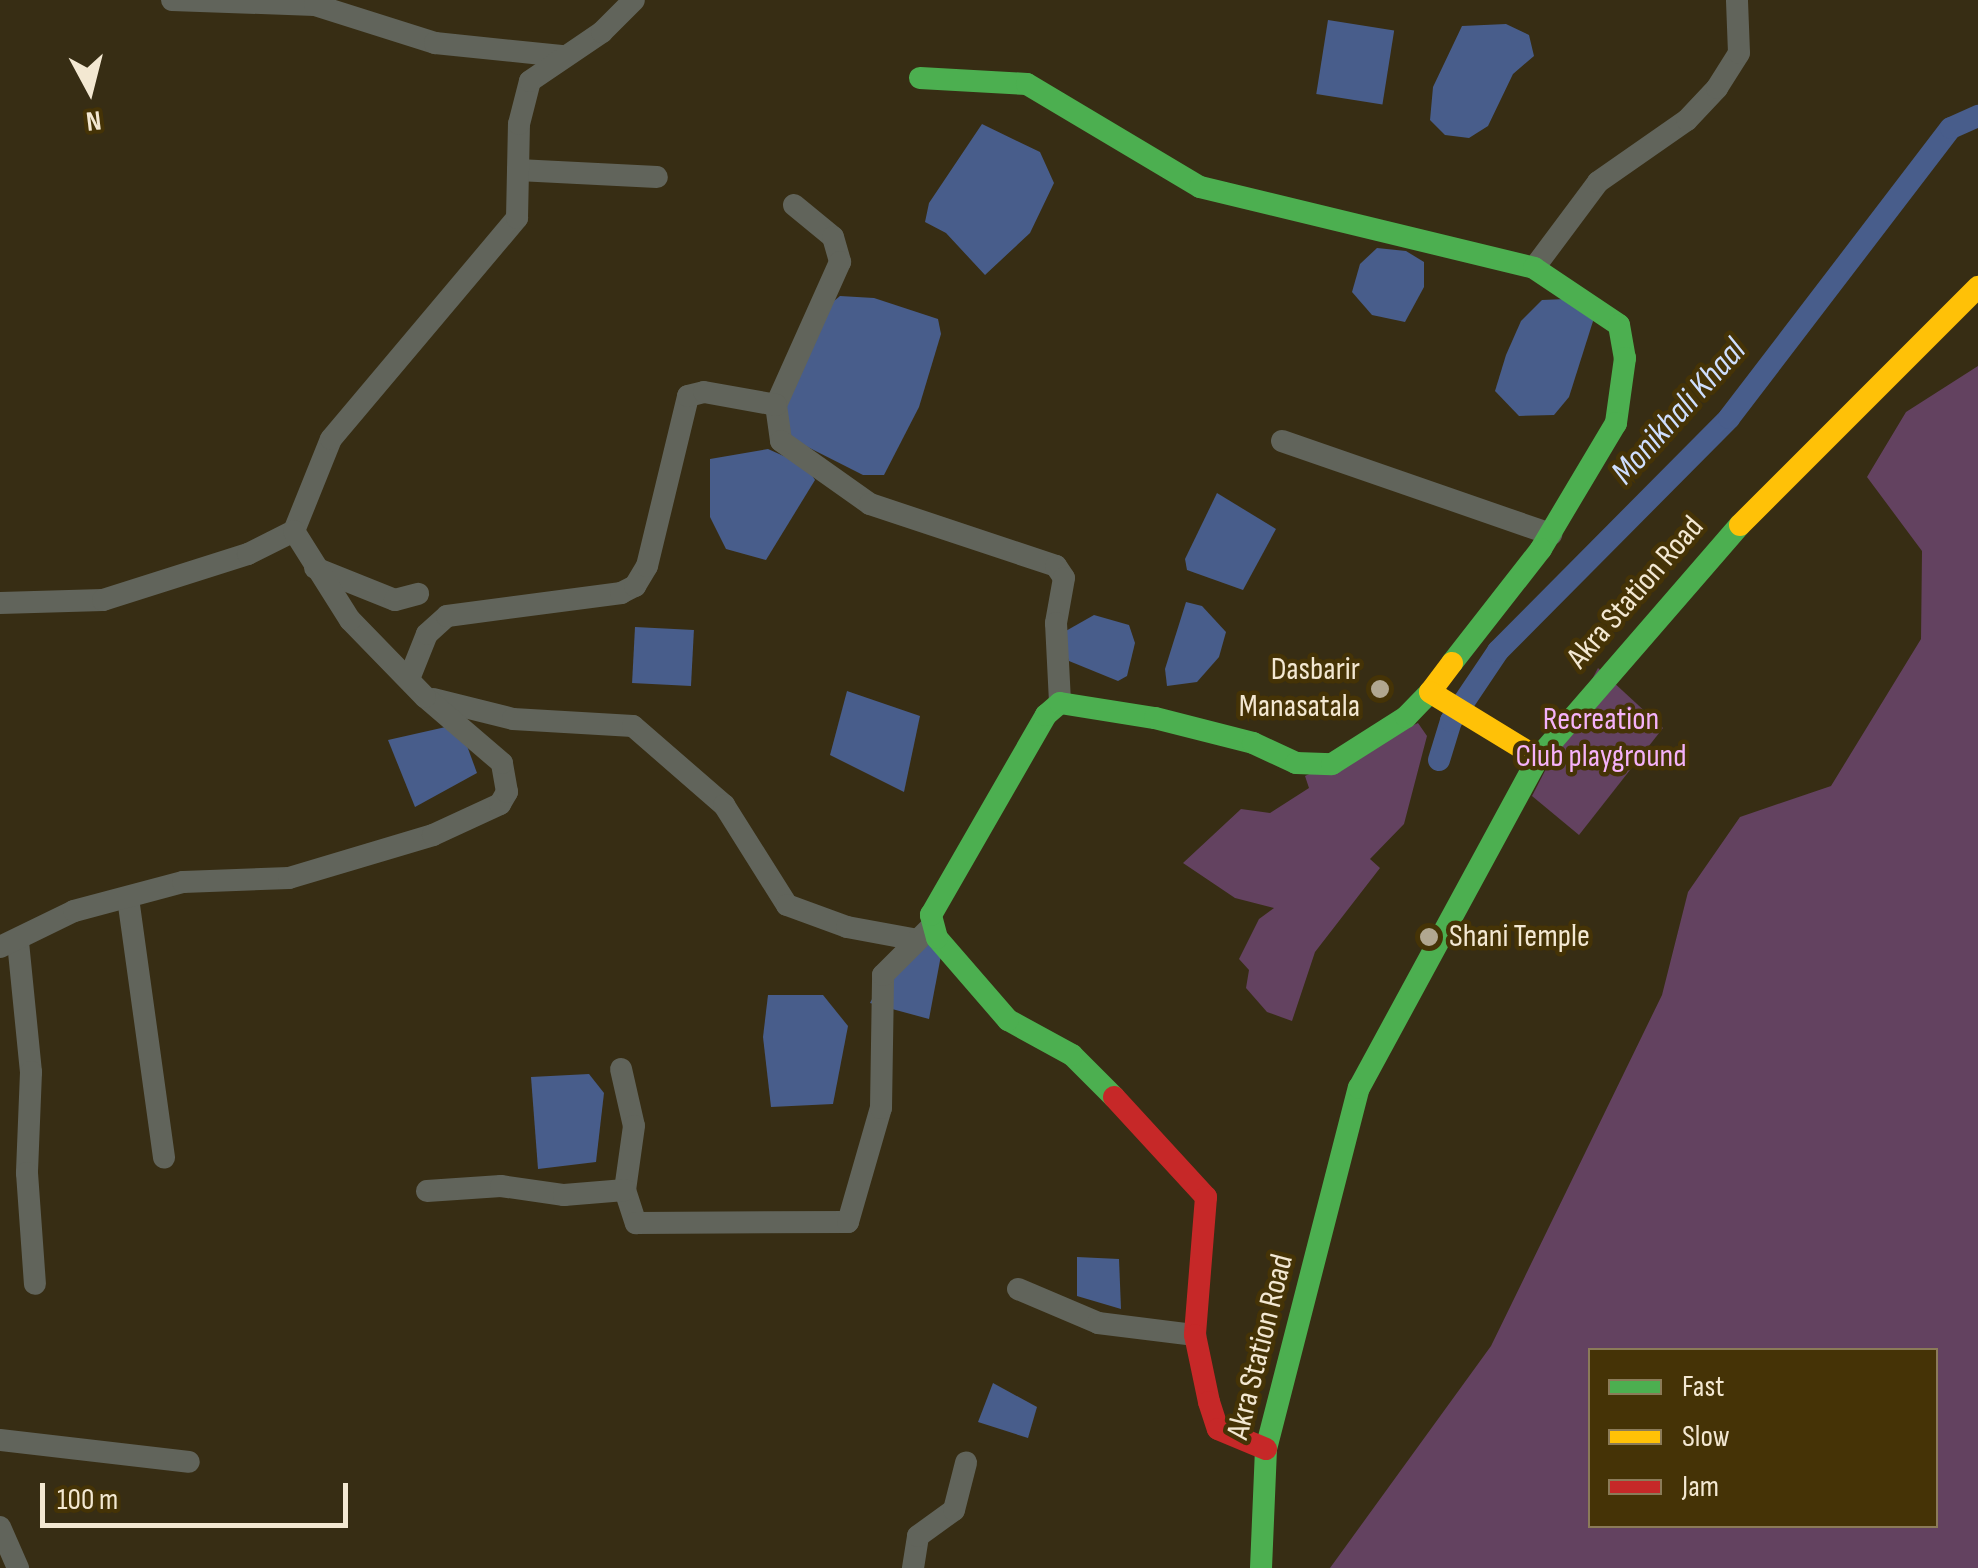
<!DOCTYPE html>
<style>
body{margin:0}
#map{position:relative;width:1978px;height:1568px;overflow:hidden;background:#372d14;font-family:"Sofia Sans Condensed",sans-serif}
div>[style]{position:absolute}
.green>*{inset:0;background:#634260}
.water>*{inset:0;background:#485d8b;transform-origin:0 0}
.canal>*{height:22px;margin:-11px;padding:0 11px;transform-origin:11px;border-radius:11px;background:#485d8b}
.street>*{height:22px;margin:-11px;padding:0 11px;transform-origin:11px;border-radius:11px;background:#61645b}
.fast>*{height:22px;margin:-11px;padding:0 11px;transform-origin:11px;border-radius:11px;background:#4caf50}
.slow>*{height:22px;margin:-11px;padding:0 11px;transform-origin:11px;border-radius:11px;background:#ffc107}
.jam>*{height:22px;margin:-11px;padding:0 11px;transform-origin:11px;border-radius:11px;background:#c62828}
.dots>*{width:28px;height:28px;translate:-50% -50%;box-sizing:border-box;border:5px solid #453306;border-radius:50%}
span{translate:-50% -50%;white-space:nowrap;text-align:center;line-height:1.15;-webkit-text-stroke:9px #453306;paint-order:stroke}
.street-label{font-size:32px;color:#f3e8d2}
.poi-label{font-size:32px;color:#f3e8d2}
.right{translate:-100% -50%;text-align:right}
.left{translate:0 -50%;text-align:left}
.park-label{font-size:32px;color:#f5b2f9}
.water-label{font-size:35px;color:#cedefe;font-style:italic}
.legend{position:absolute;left:1588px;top:1348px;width:350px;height:180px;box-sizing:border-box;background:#453306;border:2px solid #8b7b58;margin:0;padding:12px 18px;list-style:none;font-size:30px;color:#f3e8d2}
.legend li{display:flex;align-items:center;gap:20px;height:50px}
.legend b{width:50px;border:2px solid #8b7b58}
.north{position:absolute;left:40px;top:40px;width:100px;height:100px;-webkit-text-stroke:8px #453306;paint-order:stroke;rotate:173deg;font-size:28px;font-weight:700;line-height:40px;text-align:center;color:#f3e8d2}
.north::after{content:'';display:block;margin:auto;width:35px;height:45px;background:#f3e8d2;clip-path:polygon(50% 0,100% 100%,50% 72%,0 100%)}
.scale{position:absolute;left:40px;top:1483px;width:308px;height:45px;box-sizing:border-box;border:5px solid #f3e8d2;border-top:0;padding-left:12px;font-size:30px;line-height:35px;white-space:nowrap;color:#f3e8d2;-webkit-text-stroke:8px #453306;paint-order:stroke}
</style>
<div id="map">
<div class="green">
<div style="clip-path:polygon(evenodd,1978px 366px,1978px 1568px,1330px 1568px,1491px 1346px,1662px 995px,1688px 892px,1740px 817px,1831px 786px,1921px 639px,1922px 551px,1867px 477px,1906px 412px,1978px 366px,1590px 1350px,1936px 1350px,1936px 1526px,1590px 1526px,1590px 1350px)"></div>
<div style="clip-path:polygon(1598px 668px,1663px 728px,1579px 835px,1532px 796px)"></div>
<div style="clip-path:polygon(1418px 723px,1427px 736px,1404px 824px,1370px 859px,1380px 868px,1315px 952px,1292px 1021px,1267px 1012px,1246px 988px,1249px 970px,1239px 959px,1259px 919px,1274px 908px,1235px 898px,1183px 863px,1241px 809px,1270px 813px,1309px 788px,1305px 776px)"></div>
</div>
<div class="water">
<div style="left:1328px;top:20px;width:67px;height:75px;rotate:9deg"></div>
<div style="clip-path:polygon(1506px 24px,1529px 35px,1534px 56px,1513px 74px,1488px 126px,1469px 138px,1445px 135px,1430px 120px,1433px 87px,1462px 26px)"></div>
<div style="clip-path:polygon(982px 124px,1040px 152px,1054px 183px,1030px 233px,985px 275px,946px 233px,925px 222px,929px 203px)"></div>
<div style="clip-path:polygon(1377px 248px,1406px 251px,1424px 262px,1424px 287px,1405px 322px,1372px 315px,1352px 292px,1360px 264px)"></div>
<div style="clip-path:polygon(840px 296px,874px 298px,938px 319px,941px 334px,919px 407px,884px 475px,863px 475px,782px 434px,782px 400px,823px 310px)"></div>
<div style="clip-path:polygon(1566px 299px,1594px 318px,1569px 397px,1554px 415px,1519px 416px,1495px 391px,1506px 355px,1521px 321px,1542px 300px)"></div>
<div style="clip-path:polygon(768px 449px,806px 466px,815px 480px,766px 560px,726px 549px,710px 517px,710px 459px)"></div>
<div style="clip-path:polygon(1217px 493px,1276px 529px,1243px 590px,1187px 570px,1185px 559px)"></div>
<div style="clip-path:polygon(1186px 602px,1202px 606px,1226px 632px,1219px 657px,1197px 682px,1167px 686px,1165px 669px)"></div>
<div style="clip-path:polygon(1094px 615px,1129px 625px,1135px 643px,1127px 676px,1118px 681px,1069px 661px,1063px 644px,1064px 632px)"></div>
<div style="left:635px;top:627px;width:59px;height:56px;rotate:3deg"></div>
<div style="clip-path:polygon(847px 691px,920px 716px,904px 792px,830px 755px)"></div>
<div style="clip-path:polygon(459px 724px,477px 773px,415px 807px,388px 740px)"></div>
<div style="clip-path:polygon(905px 935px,942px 950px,929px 1019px,870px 1003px)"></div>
<div style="clip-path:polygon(768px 995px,823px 995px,848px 1026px,833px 1104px,771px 1107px,763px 1037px)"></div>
<div style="clip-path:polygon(589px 1074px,604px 1093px,596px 1162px,538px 1169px,531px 1077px)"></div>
<div style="clip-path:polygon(1077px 1257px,1119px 1259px,1121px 1309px,1077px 1296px)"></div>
<div style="clip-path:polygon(993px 1383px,1037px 1407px,1028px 1438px,978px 1422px)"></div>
</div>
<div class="canal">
<div style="left:1439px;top:760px;width:41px;rotate:-72.9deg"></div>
<div style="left:1451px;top:721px;width:84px;rotate:-56.1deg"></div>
<div style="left:1498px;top:651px;width:328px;rotate:-45.2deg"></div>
<div style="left:1729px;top:418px;width:365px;rotate:-52.6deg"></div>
<div style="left:1951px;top:128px;width:30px;rotate:-24deg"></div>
</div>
<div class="street">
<div style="left:172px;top:0;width:143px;rotate:2deg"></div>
<div style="left:315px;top:5px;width:126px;rotate:17.6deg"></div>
<div style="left:435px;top:43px;width:127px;rotate:5.9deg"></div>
<div style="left:518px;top:170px;width:139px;rotate:2.9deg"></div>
<div style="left:794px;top:205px;width:50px;rotate:39.4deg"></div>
<div style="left:833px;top:237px;width:26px;rotate:74deg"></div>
<div style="left:840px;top:262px;width:157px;rotate:114.1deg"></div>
<div style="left:776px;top:405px;width:36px;rotate:82deg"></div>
<div style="left:781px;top:441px;width:109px;rotate:35.3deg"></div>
<div style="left:870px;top:504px;width:196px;rotate:18.4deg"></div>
<div style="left:1056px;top:566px;width:14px;rotate:56deg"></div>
<div style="left:1064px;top:578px;width:46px;rotate:100.1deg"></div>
<div style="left:1056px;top:623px;width:80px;rotate:87.1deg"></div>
<div style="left:1534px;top:268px;width:107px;rotate:-53.3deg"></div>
<div style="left:1598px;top:182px;width:108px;rotate:-34.9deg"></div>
<div style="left:1687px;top:120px;width:44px;rotate:-46.8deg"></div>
<div style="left:1717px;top:88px;width:41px;rotate:-57.8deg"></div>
<div style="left:1739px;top:53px;width:53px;rotate:-92.2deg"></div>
<div style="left:1282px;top:441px;width:285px;rotate:19.1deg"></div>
<div style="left:315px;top:568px;width:86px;rotate:21.8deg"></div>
<div style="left:395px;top:600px;width:24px;rotate:-15deg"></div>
<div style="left:0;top:603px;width:103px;rotate:-1.7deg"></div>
<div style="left:103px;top:600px;width:152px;rotate:-17.6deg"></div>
<div style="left:248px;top:554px;width:51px;rotate:-26.6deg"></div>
<div style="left:294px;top:531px;width:99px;rotate:-68.1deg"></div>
<div style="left:331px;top:439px;width:289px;rotate:-49.9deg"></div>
<div style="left:517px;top:218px;width:94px;rotate:-88.8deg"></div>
<div style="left:519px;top:124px;width:44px;rotate:-75.7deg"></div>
<div style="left:530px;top:81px;width:87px;rotate:-34.2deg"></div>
<div style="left:602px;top:32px;width:45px;rotate:-45deg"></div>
<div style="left:409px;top:679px;width:48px;rotate:-68.2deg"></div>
<div style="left:427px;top:634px;width:27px;rotate:-42deg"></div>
<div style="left:447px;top:616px;width:176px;rotate:-7.5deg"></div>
<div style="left:621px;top:593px;width:16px;rotate:-27deg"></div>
<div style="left:635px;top:586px;width:23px;rotate:-59deg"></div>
<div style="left:647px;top:566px;width:175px;rotate:-76.4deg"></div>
<div style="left:688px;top:396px;width:16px;rotate:-14deg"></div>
<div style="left:704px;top:392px;width:73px;rotate:10.2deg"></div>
<div style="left:433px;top:699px;width:82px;rotate:14deg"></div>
<div style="left:513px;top:719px;width:120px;rotate:3.3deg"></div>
<div style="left:633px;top:726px;width:121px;rotate:41deg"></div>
<div style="left:724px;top:805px;width:118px;rotate:57.8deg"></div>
<div style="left:787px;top:905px;width:64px;rotate:20.1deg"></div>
<div style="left:847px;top:927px;width:71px;rotate:10.5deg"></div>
<div style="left:128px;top:898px;width:262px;rotate:82.1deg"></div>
<div style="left:18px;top:942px;width:131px;rotate:84.3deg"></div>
<div style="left:31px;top:1072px;width:101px;rotate:92.3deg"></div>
<div style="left:27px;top:1173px;width:111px;rotate:85.9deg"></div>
<div style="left:0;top:947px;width:82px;rotate:-25.9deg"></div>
<div style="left:74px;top:911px;width:113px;rotate:-14.9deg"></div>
<div style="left:183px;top:882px;width:106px;rotate:-2.2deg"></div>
<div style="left:289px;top:878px;width:150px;rotate:-16.6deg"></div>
<div style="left:433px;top:835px;width:74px;rotate:-24.8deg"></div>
<div style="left:500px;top:804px;width:14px;rotate:-60deg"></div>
<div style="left:507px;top:792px;width:29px;rotate:-100deg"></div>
<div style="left:502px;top:763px;width:101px;rotate:-139.4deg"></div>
<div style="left:425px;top:697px;width:107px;rotate:-134.2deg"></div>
<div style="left:350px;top:620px;width:105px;rotate:-122.2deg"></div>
<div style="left:621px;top:1069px;width:58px;rotate:77.2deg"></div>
<div style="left:634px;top:1126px;width:65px;rotate:98deg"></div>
<div style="left:625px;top:1190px;width:35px;rotate:72deg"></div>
<div style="left:636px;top:1223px;width:212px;rotate:-0.3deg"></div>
<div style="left:848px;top:1222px;width:119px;rotate:-73.9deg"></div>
<div style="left:881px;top:1108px;width:133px;rotate:-89.1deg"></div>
<div style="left:883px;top:975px;width:69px;rotate:-45deg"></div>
<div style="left:427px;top:1191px;width:74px;rotate:-3.9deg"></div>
<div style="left:501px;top:1186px;width:64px;rotate:8.1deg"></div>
<div style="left:564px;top:1195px;width:61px;rotate:-4.7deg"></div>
<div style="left:1018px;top:1289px;width:87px;rotate:23deg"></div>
<div style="left:1098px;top:1323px;width:98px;rotate:7.1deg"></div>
<div style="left:0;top:1440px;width:190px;rotate:6.6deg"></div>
<div style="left:0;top:1527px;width:45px;rotate:66.3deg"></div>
<div style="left:913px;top:1568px;width:32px;rotate:-81deg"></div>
<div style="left:918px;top:1536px;width:44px;rotate:-35.8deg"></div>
<div style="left:954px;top:1510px;width:49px;rotate:-75.7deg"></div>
</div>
<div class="fast">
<div style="left:920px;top:78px;width:107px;rotate:3.2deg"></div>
<div style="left:1027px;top:84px;width:201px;rotate:30.8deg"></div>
<div style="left:1200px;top:187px;width:344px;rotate:13.6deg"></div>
<div style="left:1534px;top:268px;width:102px;rotate:33.8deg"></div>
<div style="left:1619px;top:325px;width:34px;rotate:80deg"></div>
<div style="left:1625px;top:358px;width:66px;rotate:97.9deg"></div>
<div style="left:1616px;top:423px;width:147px;rotate:120.8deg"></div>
<div style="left:1541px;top:549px;width:145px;rotate:128deg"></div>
<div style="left:1114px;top:1097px;width:59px;rotate:-135deg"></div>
<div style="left:1072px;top:1055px;width:73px;rotate:-151.3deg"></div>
<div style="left:1008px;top:1020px;width:108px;rotate:-130.9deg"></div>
<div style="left:937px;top:938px;width:24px;rotate:-105deg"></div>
<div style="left:931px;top:915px;width:231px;rotate:-60.1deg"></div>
<div style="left:1046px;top:715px;width:18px;rotate:-41deg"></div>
<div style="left:1060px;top:703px;width:96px;rotate:9deg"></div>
<div style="left:1155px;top:718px;width:101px;rotate:14.3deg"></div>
<div style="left:1253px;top:743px;width:47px;rotate:24.9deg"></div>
<div style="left:1296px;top:763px;width:36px;rotate:2deg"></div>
<div style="left:1332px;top:764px;width:88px;rotate:-32.4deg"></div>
<div style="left:1406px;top:717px;width:35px;rotate:-46deg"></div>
<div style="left:1261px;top:1568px;width:119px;rotate:-87.6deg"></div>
<div style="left:1266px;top:1449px;width:373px;rotate:-75.6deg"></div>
<div style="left:1359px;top:1088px;width:375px;rotate:-61.5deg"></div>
<div style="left:1538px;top:758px;width:308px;rotate:-49.1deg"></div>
</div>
<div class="slow">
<div style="left:1740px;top:525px;width:337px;rotate:-45deg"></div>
<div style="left:1452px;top:663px;width:36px;rotate:127deg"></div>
<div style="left:1430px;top:692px;width:127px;rotate:31.4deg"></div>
</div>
<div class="jam">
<div style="left:1114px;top:1097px;width:136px;rotate:47.4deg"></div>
<div style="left:1206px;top:1197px;width:138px;rotate:94.6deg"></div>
<div style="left:1195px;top:1335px;width:68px;rotate:78.2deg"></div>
<div style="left:1209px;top:1402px;width:28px;rotate:72deg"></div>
<div style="left:1218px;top:1429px;width:52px;rotate:22.6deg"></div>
</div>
<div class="dots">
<div style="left:1380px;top:689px;background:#b1a790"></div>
<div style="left:1429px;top:937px;background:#b1a790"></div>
</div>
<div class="street-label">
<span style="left:1636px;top:593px;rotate:-49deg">Akra Station Road</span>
<span style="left:1261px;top:1347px;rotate:-76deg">Akra Station Road</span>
</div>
<div class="poi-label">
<span class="right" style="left:1360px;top:689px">Dasbarir<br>Manasatala</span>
<span class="left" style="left:1449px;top:937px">Shani Temple</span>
</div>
<div class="park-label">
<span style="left:1601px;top:739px">Recreation<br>Club playground</span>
</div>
<div class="water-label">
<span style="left:1679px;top:412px;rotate:-48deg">Monikhali Khaal</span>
</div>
<ul class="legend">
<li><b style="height:12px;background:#4caf50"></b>Fast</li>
<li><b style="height:12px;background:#ffc107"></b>Slow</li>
<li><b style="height:12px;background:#c62828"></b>Jam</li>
</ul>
<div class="north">N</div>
<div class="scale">100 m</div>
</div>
